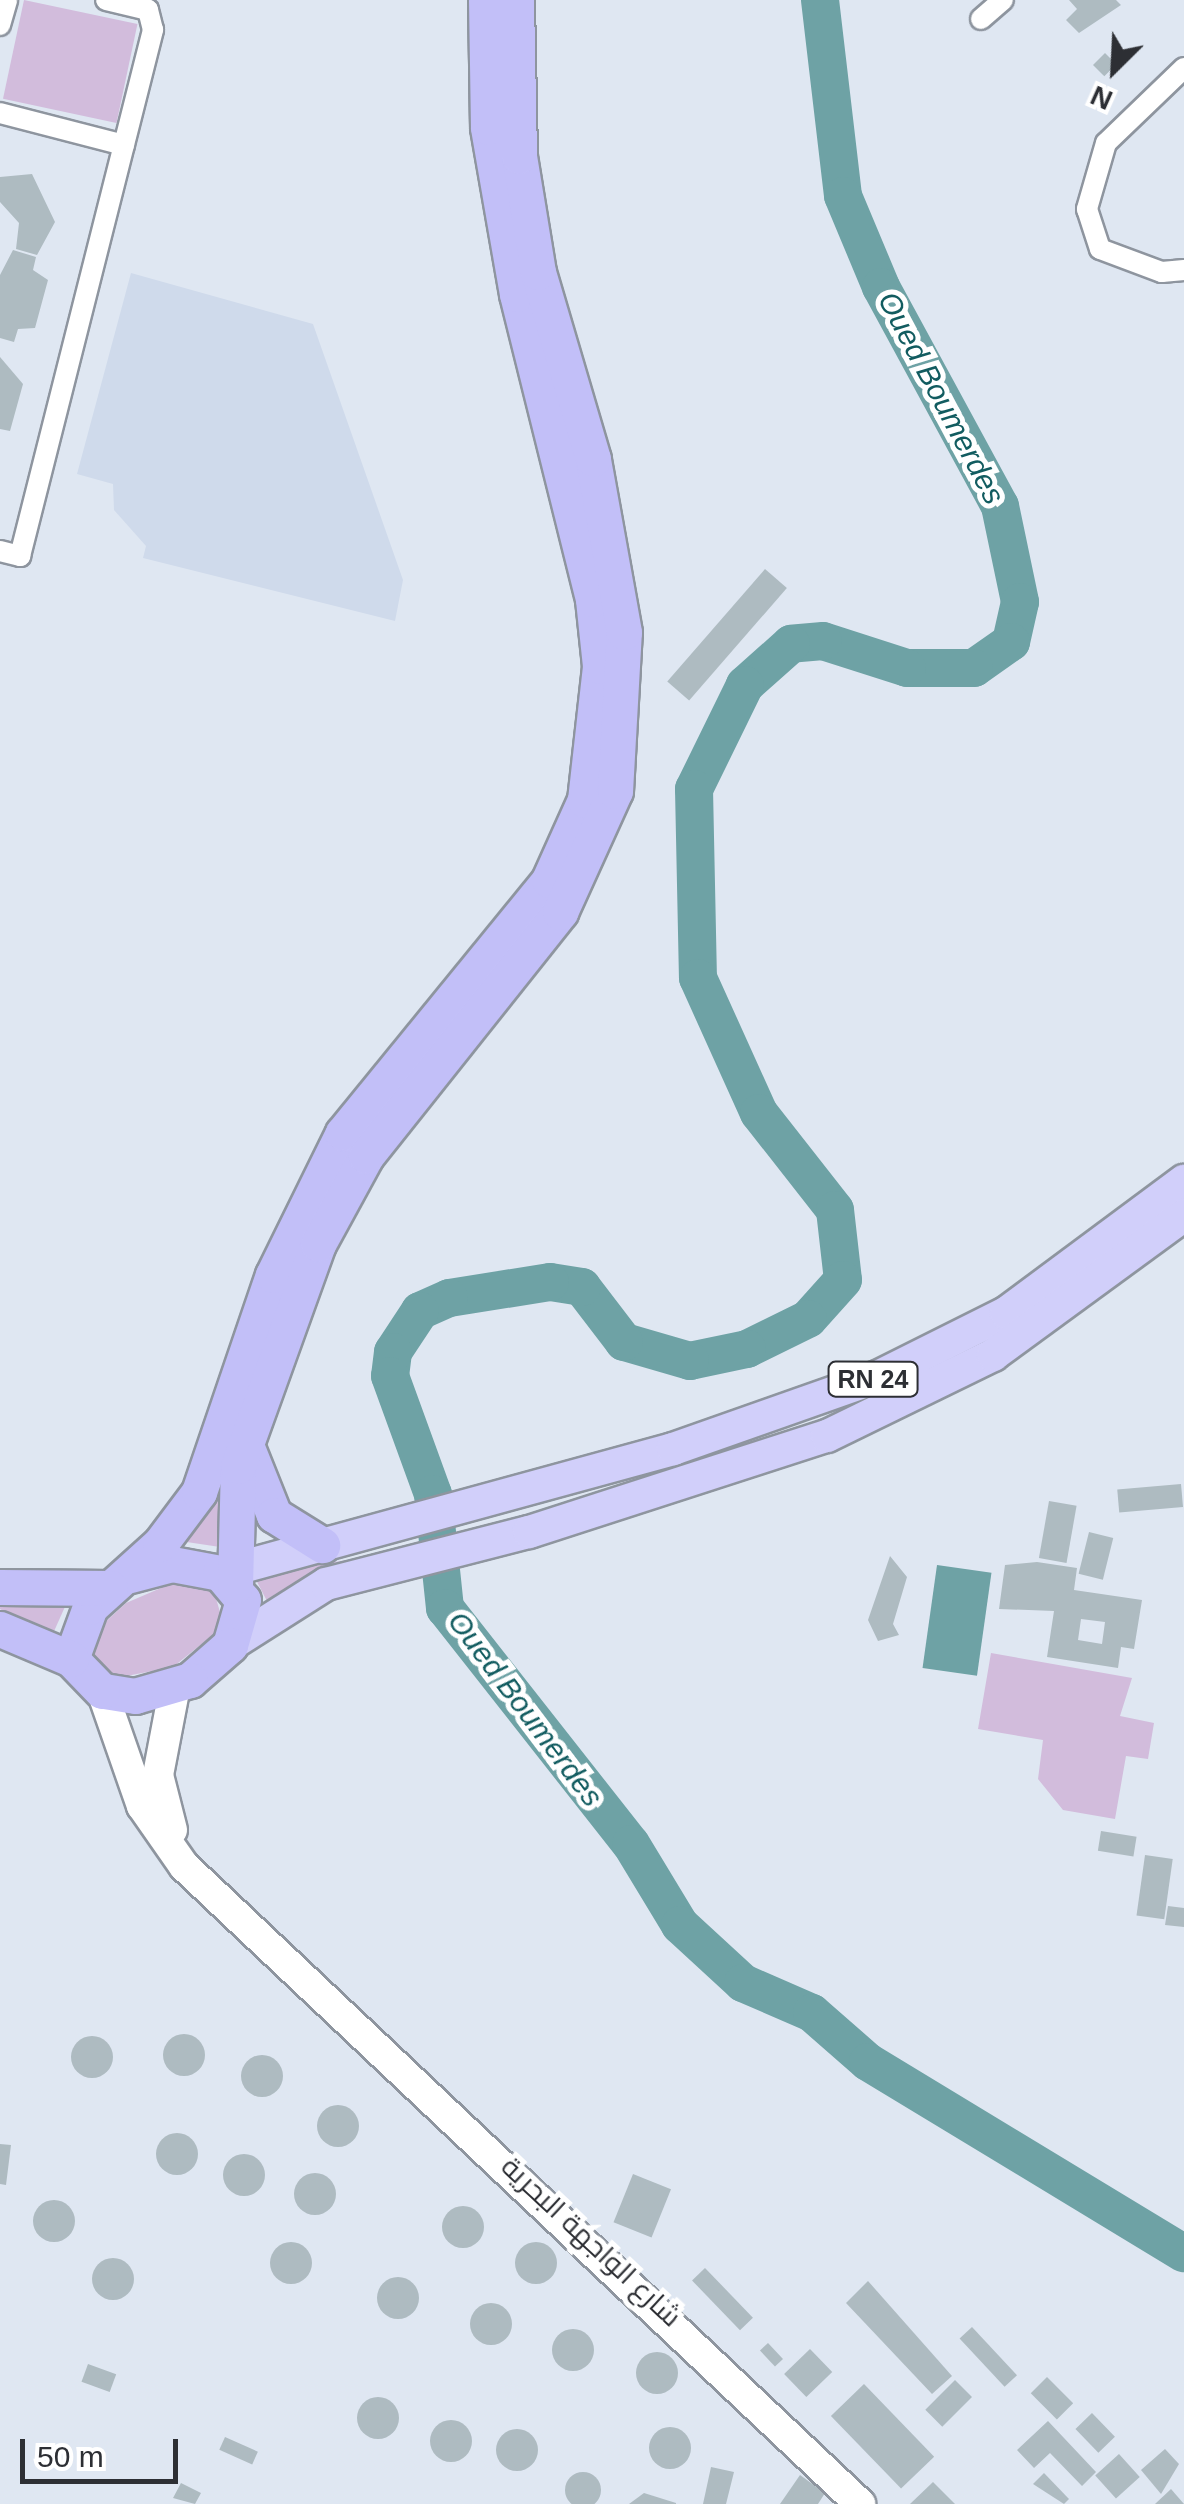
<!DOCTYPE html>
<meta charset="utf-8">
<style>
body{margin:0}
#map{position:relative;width:1184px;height:2504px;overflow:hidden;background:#dfe7f2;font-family:Helvetica,Cairo,sans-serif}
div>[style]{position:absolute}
.built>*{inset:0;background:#cfdaeb}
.green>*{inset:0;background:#d2bcdc;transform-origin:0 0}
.water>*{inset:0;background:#6ea2a5;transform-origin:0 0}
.river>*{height:38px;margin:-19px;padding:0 19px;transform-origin:19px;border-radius:19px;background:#6ea2a5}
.building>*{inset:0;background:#aebbc1;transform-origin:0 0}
.round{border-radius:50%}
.roads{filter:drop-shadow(2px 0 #8e959f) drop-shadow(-2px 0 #8e959f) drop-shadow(0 2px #8e959f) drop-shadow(0 -2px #8e959f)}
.minor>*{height:20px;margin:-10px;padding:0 10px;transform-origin:10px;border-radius:10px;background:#fff}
.secondary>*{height:30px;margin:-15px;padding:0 15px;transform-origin:15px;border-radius:15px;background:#fff}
.primary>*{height:32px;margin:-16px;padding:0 16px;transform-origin:16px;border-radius:16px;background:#d1cffa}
.trunk>*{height:35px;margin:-17.5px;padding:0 17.5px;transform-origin:17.5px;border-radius:17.5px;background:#c2bff8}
span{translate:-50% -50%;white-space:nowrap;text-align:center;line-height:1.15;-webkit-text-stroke:10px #fff;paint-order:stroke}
.shield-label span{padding:2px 8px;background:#fff;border:2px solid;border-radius:8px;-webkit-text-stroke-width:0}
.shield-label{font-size:25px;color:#2d2f34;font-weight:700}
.street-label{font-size:28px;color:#2d2f34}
.water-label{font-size:30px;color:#125c60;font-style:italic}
.north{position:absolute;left:1064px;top:20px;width:100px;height:100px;-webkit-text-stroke:8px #fff;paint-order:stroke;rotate:204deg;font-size:28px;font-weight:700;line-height:40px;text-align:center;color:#2d2f34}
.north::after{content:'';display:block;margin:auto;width:35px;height:45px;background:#2d2f34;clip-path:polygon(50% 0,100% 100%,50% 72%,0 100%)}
.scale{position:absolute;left:20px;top:2439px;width:158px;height:45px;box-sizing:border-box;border:5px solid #2d2f34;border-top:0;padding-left:12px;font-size:30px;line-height:35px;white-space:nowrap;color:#2d2f34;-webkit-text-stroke:8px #fff;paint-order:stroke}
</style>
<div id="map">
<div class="built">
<div style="clip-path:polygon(131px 273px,313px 324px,403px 580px,395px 621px,143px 558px,146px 546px,114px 510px,113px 484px,77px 474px)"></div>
</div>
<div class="green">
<div style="left:24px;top:0;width:116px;height:101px;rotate:12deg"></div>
<div style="clip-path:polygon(224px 1476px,220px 1547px,180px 1541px)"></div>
<div style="clip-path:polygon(347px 1560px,268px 1603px,253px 1574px,278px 1571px)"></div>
<div style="clip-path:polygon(175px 1582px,213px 1588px,224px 1626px,173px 1667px,111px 1679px,90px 1659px,91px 1635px,126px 1603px)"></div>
<div style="clip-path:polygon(0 1598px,68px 1600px,51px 1638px,0 1609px)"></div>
<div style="clip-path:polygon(991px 1653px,1132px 1678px,1120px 1716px,1154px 1723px,1148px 1759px,1126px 1756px,1115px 1819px,1063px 1810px,1038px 1779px,1043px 1740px,978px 1729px)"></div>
</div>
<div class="water">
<div style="left:937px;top:1565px;width:55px;height:104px;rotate:8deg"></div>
</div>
<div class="river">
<div style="left:820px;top:0;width:197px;rotate:83.3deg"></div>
<div style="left:843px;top:196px;width:99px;rotate:67.3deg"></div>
<div style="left:881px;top:287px;width:249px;rotate:61.5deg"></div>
<div style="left:1000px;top:506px;width:98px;rotate:78.2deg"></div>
<div style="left:1020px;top:602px;width:41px;rotate:102.7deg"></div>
<div style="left:1011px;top:642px;width:45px;rotate:144.9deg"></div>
<div style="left:974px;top:668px;width:67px;rotate:180deg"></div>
<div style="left:907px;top:668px;width:88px;rotate:-162.2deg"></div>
<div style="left:823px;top:641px;width:32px;rotate:175deg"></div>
<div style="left:791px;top:644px;width:62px;rotate:138.3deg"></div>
<div style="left:745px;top:685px;width:116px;rotate:116.1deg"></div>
<div style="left:694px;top:789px;width:189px;rotate:88.8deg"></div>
<div style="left:698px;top:978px;width:148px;rotate:65.7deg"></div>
<div style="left:759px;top:1113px;width:123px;rotate:51.9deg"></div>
<div style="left:835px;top:1210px;width:70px;rotate:83.5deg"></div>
<div style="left:843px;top:1280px;width:52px;rotate:131.9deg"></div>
<div style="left:808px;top:1319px;width:68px;rotate:153.8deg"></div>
<div style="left:747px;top:1349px;width:58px;rotate:168.1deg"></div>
<div style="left:690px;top:1361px;width:69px;rotate:-163.9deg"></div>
<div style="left:624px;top:1342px;width:69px;rotate:-127.4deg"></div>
<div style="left:582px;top:1287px;width:32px;rotate:-171deg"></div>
<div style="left:550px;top:1282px;width:102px;rotate:171deg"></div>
<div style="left:449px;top:1298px;width:32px;rotate:156deg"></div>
<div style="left:420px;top:1311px;width:49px;rotate:123.4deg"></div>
<div style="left:393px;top:1352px;width:24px;rotate:97deg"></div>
<div style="left:390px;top:1376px;width:126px;rotate:70deg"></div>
<div style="left:433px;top:1494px;width:115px;rotate:84deg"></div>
<div style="left:445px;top:1608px;width:300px;rotate:51.8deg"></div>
<div style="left:631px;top:1844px;width:95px;rotate:58.8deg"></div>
<div style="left:680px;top:1925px;width:86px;rotate:42.6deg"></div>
<div style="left:743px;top:1983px;width:75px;rotate:23.5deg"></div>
<div style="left:812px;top:2013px;width:74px;rotate:41.2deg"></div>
<div style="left:868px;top:2062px;width:369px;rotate:31.2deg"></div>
</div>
<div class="building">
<div style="clip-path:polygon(1069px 0,1116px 0,1121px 5px,1079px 33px,1066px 20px,1077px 9px)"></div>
<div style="left:1105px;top:53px;width:16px;height:17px;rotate:45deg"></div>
<div style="clip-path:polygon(32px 174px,55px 222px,37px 255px,16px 249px,19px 223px,0 202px,0 177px)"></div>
<div style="clip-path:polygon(13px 250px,36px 257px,33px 270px,48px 280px,35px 328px,18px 329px,14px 342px,0 338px,0 275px)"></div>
<div style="clip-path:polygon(0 357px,23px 384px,10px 431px,0 429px)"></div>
<div style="left:765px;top:569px;width:29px;height:149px;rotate:41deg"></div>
<div style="left:1181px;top:1484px;width:23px;height:64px;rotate:85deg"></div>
<div style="left:1049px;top:1501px;width:28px;height:58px;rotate:10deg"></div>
<div style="left:1089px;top:1532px;width:25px;height:43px;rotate:14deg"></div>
<div style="clip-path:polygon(890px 1556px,907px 1577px,893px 1624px,899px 1635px,878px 1641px,868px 1620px)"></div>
<div style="clip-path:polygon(evenodd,1037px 1562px,1077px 1568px,1074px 1590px,1142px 1600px,1134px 1649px,1121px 1647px,1118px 1668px,1047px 1657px,1054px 1611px,999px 1609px,1005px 1565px,1037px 1562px,1081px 1619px,1105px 1622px,1102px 1644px,1078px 1640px,1081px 1619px)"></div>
<div style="left:1101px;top:1831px;width:36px;height:20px;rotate:9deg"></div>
<div style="left:1145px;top:1855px;width:28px;height:61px;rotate:8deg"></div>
<div style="clip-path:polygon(1168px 1906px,1184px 1908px,1184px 1927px,1165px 1925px)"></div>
<div class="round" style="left:163px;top:2034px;width:42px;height:42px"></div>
<div class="round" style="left:71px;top:2036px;width:42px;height:42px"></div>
<div class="round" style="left:241px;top:2055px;width:42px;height:42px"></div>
<div class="round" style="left:317px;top:2105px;width:42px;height:42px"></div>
<div class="round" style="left:156px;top:2133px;width:42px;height:42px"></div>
<div style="clip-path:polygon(0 2144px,11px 2145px,6px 2185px,0 2184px)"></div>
<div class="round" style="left:223px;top:2154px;width:42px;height:42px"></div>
<div class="round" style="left:294px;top:2173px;width:42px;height:42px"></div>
<div style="left:633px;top:2174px;width:41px;height:52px;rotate:22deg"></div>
<div class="round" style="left:33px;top:2200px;width:42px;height:42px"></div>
<div class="round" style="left:442px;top:2206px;width:42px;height:42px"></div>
<div class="round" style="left:270px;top:2242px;width:42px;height:42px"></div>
<div class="round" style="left:515px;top:2242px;width:42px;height:42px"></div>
<div class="round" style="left:92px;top:2258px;width:42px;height:42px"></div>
<div style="left:705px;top:2268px;width:69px;height:18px;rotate:46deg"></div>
<div class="round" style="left:377px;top:2277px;width:42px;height:42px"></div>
<div style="clip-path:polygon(868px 2281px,952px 2376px,932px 2394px,846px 2303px)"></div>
<div class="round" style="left:470px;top:2303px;width:42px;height:42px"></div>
<div style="left:972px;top:2327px;width:66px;height:17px;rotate:47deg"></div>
<div class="round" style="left:552px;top:2329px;width:42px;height:42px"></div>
<div style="left:768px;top:2343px;width:22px;height:11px;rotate:47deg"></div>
<div style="left:810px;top:2349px;width:32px;height:36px;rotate:46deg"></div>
<div class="round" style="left:636px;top:2352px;width:42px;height:42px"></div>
<div style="left:88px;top:2364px;width:30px;height:19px;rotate:20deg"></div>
<div style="left:1047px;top:2377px;width:37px;height:23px;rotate:45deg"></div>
<div style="left:955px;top:2380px;width:24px;height:42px;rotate:45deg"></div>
<div style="left:864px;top:2384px;width:101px;height:46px;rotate:46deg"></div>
<div class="round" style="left:357px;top:2397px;width:42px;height:42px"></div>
<div style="left:1092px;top:2413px;width:33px;height:23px;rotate:46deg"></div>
<div class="round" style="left:430px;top:2420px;width:42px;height:42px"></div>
<div style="clip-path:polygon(1048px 2421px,1096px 2472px,1082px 2486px,1050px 2453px,1034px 2468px,1017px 2450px)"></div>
<div class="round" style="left:649px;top:2427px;width:42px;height:42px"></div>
<div class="round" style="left:496px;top:2429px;width:42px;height:42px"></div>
<div style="left:225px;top:2437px;width:36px;height:14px;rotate:24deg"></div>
<div style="clip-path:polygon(1165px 2449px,1179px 2464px,1161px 2494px,1141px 2470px)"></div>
<div style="left:1119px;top:2454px;width:31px;height:32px;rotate:48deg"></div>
<div style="clip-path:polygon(711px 2467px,734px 2472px,726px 2504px,703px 2504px)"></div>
<div class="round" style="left:565px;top:2472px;width:36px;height:36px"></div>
<div style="clip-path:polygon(1044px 2473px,1069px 2499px,1064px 2504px,1033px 2484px)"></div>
<div style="clip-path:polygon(800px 2475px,825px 2493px,818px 2504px,780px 2504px)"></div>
<div style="clip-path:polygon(933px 2482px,955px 2504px,910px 2504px)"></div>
<div style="clip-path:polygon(181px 2483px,201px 2493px,195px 2504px,173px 2498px)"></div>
<div style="clip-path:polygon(1171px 2489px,1184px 2504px,1155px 2504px)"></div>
<div style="clip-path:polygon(644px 2493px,676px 2503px,676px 2504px,629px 2504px)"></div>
</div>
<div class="roads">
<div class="minor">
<div style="left:981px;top:19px;width:29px;rotate:-41deg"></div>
<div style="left:0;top:25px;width:26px;rotate:-74deg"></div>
<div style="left:1184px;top:68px;width:108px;rotate:136.1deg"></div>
<div style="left:1106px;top:143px;width:69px;rotate:106.1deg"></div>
<div style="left:1087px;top:209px;width:42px;rotate:72deg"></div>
<div style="left:1100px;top:249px;width:66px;rotate:20.4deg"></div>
<div style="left:1162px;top:272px;width:22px;rotate:-5deg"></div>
<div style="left:0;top:113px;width:128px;rotate:14.5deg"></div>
<div style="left:0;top:551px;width:21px;rotate:14deg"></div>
<div style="left:20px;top:556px;width:543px;rotate:-75.81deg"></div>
<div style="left:153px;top:30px;width:21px;rotate:-104deg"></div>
<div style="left:148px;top:10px;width:43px;rotate:-166.6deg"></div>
</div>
<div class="secondary">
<div style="left:102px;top:1691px;width:122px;rotate:70.8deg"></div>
<div style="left:142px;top:1806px;width:73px;rotate:55deg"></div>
<div style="left:184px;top:1866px;width:930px;rotate:43.34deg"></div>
<div style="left:172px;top:1830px;width:57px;rotate:-104.3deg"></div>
<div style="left:158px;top:1775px;width:91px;rotate:-79.2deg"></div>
</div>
<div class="primary">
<div style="left:220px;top:1573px;width:470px;rotate:-15.3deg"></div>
<div style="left:673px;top:1449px;width:217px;rotate:-19.4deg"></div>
<div style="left:878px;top:1377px;width:143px;rotate:-26.6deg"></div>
<div style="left:1006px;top:1313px;width:222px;rotate:-36.6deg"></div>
<div style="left:230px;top:1645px;width:114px;rotate:-32.4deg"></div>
<div style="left:326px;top:1584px;width:210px;rotate:-14.4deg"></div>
<div style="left:529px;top:1532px;width:313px;rotate:-17.9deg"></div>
<div style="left:827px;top:1436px;width:185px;rotate:-26deg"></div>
<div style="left:993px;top:1355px;width:237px;rotate:-36.2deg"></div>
</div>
<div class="trunk">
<div style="left:248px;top:1450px;width:70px;rotate:68.2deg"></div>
<div style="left:274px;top:1515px;width:57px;rotate:32deg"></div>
<div style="left:130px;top:1575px;width:43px;rotate:-14.7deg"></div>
<div style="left:172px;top:1564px;width:49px;rotate:10.6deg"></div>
<div style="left:220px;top:1573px;width:35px;rotate:50deg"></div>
<div style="left:243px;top:1600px;width:47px;rotate:106.1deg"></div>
<div style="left:230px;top:1645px;width:53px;rotate:138.8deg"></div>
<div style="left:190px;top:1680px;width:57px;rotate:163.8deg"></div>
<div style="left:135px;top:1696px;width:33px;rotate:-171deg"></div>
<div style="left:102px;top:1691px;width:45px;rotate:-134.1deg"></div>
<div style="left:71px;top:1659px;width:55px;rotate:-69.9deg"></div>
<div style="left:90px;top:1607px;width:94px;rotate:-42deg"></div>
<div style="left:160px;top:1544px;width:65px;rotate:-53.1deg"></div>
<div style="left:199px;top:1492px;width:229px;rotate:-71.2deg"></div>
<div style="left:273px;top:1275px;width:158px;rotate:-63.8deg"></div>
<div style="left:343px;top:1133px;width:326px;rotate:-50.8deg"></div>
<div style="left:549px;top:880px;width:88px;rotate:-65.8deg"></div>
<div style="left:585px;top:800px;width:135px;rotate:-83.6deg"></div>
<div style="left:600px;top:666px;width:67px;rotate:-96deg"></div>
<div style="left:593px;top:599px;width:314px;rotate:-104deg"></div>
<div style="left:517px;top:294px;width:169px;rotate:-99.9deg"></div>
<div style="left:488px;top:127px;width:127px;rotate:-90.9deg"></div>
<div style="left:235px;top:1586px;width:120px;rotate:-88.6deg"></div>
<div style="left:238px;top:1466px;width:236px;rotate:-70.2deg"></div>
<div style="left:318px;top:1244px;width:100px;rotate:-61.4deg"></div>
<div style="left:366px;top:1156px;width:312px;rotate:-51.5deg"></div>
<div style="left:560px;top:912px;width:133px;rotate:-65.6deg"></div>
<div style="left:615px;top:791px;width:159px;rotate:-86.8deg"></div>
<div style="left:624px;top:632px;width:176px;rotate:-100.2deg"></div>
<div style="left:593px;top:459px;width:195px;rotate:-106.4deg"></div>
<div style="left:538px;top:272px;width:118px;rotate:-99.3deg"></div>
<div style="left:519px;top:156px;width:156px;rotate:-91.1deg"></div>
<div style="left:0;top:1587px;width:110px;rotate:0.5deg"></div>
<div style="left:0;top:1629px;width:77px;rotate:22.9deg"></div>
</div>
</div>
<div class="shield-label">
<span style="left:873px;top:1379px">RN 24</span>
</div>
<div class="street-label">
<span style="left:591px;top:2242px;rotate:43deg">شارع الواجهة البحرية</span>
</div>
<div class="water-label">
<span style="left:941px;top:398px;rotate:62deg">Oued Boumerdes</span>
<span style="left:525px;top:1709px;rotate:53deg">Oued Boumerdes</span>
</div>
<div class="north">N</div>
<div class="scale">50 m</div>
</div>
